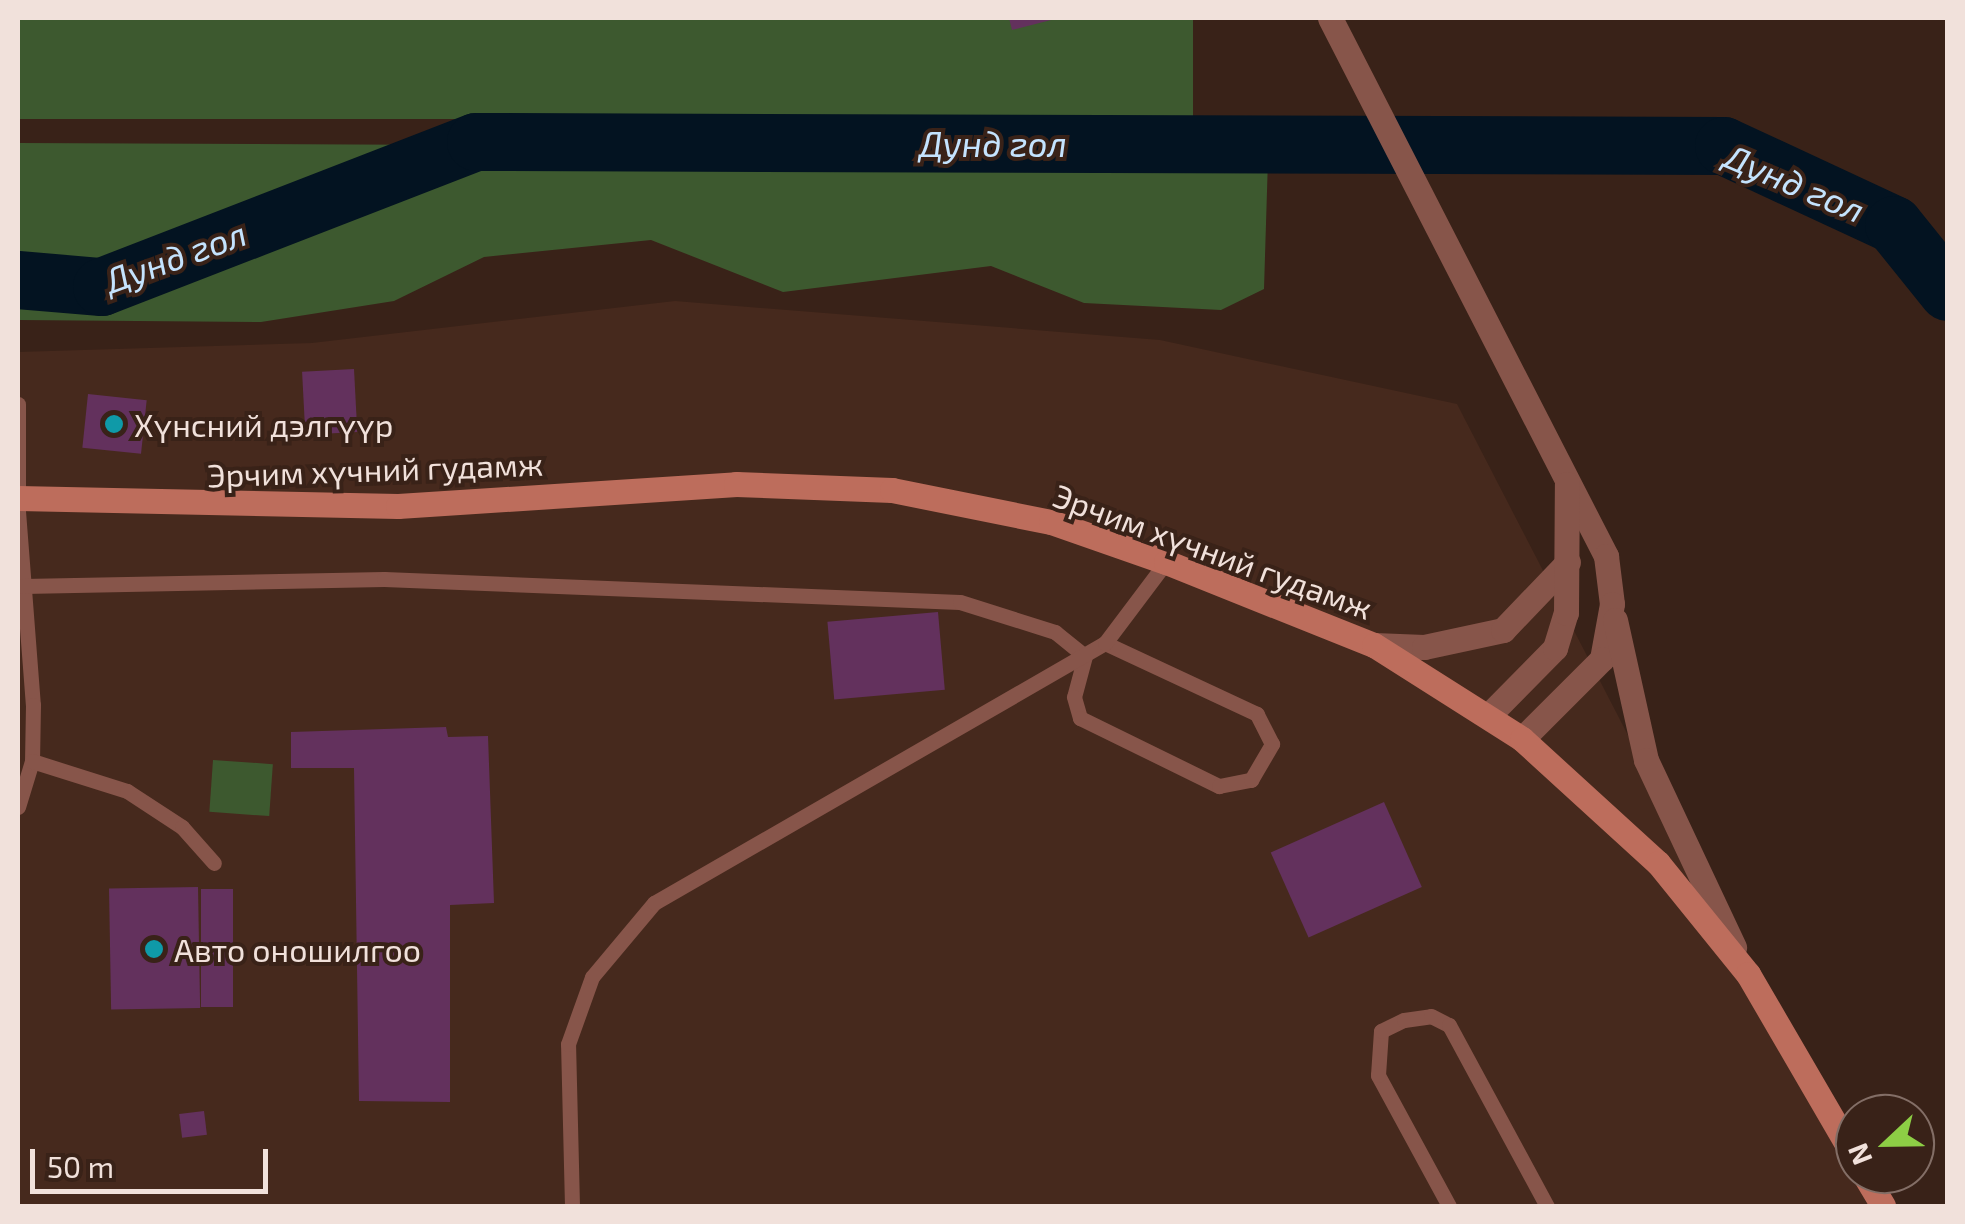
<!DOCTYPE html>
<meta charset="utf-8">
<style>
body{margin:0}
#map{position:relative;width:1965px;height:1224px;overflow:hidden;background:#392218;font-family:"Exo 2",sans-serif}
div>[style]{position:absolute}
.built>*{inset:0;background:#46291d}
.green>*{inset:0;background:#3d592f;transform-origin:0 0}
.river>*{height:58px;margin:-29px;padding:0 29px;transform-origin:29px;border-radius:29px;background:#031321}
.building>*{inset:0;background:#63315d;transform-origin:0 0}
.service>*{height:15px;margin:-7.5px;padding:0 7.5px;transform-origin:7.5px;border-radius:7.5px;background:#87554a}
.tertiary>*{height:25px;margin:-12.5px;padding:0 12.5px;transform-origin:12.5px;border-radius:12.5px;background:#87554a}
.secondary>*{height:25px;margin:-12.5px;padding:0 12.5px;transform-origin:12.5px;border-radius:12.5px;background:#bd6d5c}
.dots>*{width:28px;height:28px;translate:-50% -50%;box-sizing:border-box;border:5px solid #392218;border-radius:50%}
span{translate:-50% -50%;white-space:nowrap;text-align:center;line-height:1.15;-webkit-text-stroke:8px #392218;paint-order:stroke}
.poi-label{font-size:32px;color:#f1e1db}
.left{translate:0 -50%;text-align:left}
.street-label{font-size:32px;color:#f1e1db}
.water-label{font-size:35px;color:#c4e3fe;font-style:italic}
.frame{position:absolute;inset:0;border:20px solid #f1e1db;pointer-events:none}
.north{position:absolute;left:1835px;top:1094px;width:100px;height:100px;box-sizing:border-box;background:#392218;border:2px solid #836e66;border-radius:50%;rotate:248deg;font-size:28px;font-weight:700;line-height:40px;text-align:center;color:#f1e1db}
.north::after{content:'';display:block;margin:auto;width:35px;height:45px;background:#8dce45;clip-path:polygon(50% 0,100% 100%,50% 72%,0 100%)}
.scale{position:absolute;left:30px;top:1149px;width:238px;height:45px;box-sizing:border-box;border:5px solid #f1e1db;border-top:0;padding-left:12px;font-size:30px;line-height:35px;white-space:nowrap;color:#f1e1db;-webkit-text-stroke:8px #392218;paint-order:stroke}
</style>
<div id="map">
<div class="built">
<div style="clip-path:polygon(675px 301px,1160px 340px,1457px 404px,1871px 1206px,18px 1206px,18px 352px,312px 343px)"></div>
</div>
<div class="green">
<div style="left:18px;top:18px;width:1175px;height:101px"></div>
<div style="clip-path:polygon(18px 143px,1122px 148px,1268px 159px,1264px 289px,1221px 310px,1084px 303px,991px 266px,783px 292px,651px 240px,484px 257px,394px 301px,261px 322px,18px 320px)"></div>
<div style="left:213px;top:760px;width:60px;height:52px;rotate:4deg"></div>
</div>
<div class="river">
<div style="left:18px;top:280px;width:84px;rotate:4.8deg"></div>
<div style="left:102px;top:287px;width:401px;rotate:-21.2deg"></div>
<div style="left:476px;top:142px;width:1248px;rotate:0.18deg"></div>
<div style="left:1724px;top:146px;width:187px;rotate:24.9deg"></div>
<div style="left:1894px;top:225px;width:86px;rotate:51.1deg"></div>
</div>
<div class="building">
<div style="clip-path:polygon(1009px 18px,1055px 18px,1055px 19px,1012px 30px)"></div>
<div style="left:354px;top:369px;width:63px;height:52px;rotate:87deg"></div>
<div style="left:88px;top:394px;width:59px;height:54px;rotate:6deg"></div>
<div style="left:938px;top:612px;width:78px;height:111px;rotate:85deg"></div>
<div style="clip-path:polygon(446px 727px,448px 737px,488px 736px,494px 903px,450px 905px,450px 1102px,359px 1101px,354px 768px,291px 768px,291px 732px)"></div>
<div style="left:1384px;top:802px;width:93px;height:124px;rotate:66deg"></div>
<div style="left:198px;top:887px;width:121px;height:89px;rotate:89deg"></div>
<div style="left:201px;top:889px;width:32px;height:118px"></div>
<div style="left:204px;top:1111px;width:24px;height:25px;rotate:83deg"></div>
</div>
<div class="service">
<div style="left:18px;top:404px;width:84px;rotate:90deg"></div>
<div style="left:18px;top:511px;width:195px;rotate:85.6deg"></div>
<div style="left:33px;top:705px;width:56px;rotate:91deg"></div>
<div style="left:32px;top:761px;width:48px;rotate:106.9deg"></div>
<div style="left:23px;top:586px;width:361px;rotate:-1.1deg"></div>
<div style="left:384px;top:579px;width:576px;rotate:2.29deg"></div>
<div style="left:960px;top:602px;width:100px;rotate:17.5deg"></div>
<div style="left:1055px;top:632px;width:38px;rotate:39deg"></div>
<div style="left:1085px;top:656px;width:42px;rotate:105deg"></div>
<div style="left:1074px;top:697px;width:22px;rotate:74deg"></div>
<div style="left:1080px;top:718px;width:155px;rotate:26.1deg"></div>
<div style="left:1219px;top:786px;width:33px;rotate:-11deg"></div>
<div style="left:1251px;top:780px;width:42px;rotate:-59.7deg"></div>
<div style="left:1272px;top:744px;width:34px;rotate:-117deg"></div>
<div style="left:1257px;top:714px;width:168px;rotate:-155deg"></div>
<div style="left:32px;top:761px;width:100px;rotate:17.5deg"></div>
<div style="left:127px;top:791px;width:66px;rotate:33.2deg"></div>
<div style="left:182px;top:827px;width:48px;rotate:48.4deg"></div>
<div style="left:572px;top:1206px;width:162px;rotate:-91.4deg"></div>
<div style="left:568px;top:1044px;width:71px;rotate:-70.3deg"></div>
<div style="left:592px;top:977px;width:97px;rotate:-50deg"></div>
<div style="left:654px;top:903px;width:521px;rotate:-29.96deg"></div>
<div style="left:1105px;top:643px;width:101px;rotate:-53deg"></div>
<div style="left:1449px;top:1206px;width:149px;rotate:-118.5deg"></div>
<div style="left:1378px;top:1075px;width:44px;rotate:-86.1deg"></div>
<div style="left:1381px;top:1031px;width:25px;rotate:-26deg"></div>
<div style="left:1404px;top:1020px;width:27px;rotate:-8deg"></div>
<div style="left:1431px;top:1016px;width:20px;rotate:27deg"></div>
<div style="left:1449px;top:1025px;width:206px;rotate:61.6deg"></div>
</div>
<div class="tertiary">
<div style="left:1330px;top:18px;width:605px;rotate:62.84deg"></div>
<div style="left:1606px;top:556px;width:48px;rotate:82.9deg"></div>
<div style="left:1612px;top:604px;width:56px;rotate:100.3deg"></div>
<div style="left:1602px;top:659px;width:113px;rotate:135deg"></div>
<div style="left:1615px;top:620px;width:143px;rotate:77.5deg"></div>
<div style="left:1646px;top:760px;width:207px;rotate:64.8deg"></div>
<div style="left:1374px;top:645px;width:50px;rotate:2.3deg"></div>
<div style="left:1424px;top:647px;width:81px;rotate:-12.1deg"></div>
<div style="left:1503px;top:630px;width:94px;rotate:-46.3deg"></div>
<div style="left:1489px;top:715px;width:94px;rotate:-45.4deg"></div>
<div style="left:1555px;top:648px;width:37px;rotate:-73deg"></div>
<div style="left:1566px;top:613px;width:129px;rotate:-89.6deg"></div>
</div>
<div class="secondary">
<div style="left:18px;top:498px;width:380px;rotate:1.2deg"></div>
<div style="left:398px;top:506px;width:339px;rotate:-3.7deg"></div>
<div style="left:736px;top:484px;width:156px;rotate:2.2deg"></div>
<div style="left:892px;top:490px;width:162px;rotate:11.4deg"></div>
<div style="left:1051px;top:522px;width:122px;rotate:19.2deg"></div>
<div style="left:1166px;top:562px;width:224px;rotate:21.8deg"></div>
<div style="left:1374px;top:645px;width:175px;rotate:32.4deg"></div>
<div style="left:1522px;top:739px;width:184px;rotate:42.4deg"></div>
<div style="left:1658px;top:863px;width:143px;rotate:51deg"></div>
<div style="left:1748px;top:974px;width:213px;rotate:59.8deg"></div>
<div style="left:1864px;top:1174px;width:37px;rotate:59deg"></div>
</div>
<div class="dots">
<div style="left:114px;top:424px;background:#0f9aa8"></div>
<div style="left:154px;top:949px;background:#0f9aa8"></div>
</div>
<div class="poi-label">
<span class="left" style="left:134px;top:424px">Хүнсний дэлгүүр</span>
<span class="left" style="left:174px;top:949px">Авто оношилгоо</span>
</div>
<div class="street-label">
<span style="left:375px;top:469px;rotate:-2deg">Эрчим хүчний гудамж</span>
<span style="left:1213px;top:551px;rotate:20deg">Эрчим хүчний гудамж</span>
</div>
<div class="water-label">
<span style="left:993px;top:143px">Дунд гол</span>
<span style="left:1795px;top:182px;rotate:23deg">Дунд гол</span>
<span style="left:175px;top:256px;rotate:-20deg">Дунд гол</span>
</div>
<div class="frame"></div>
<div class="north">N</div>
<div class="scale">50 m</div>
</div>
